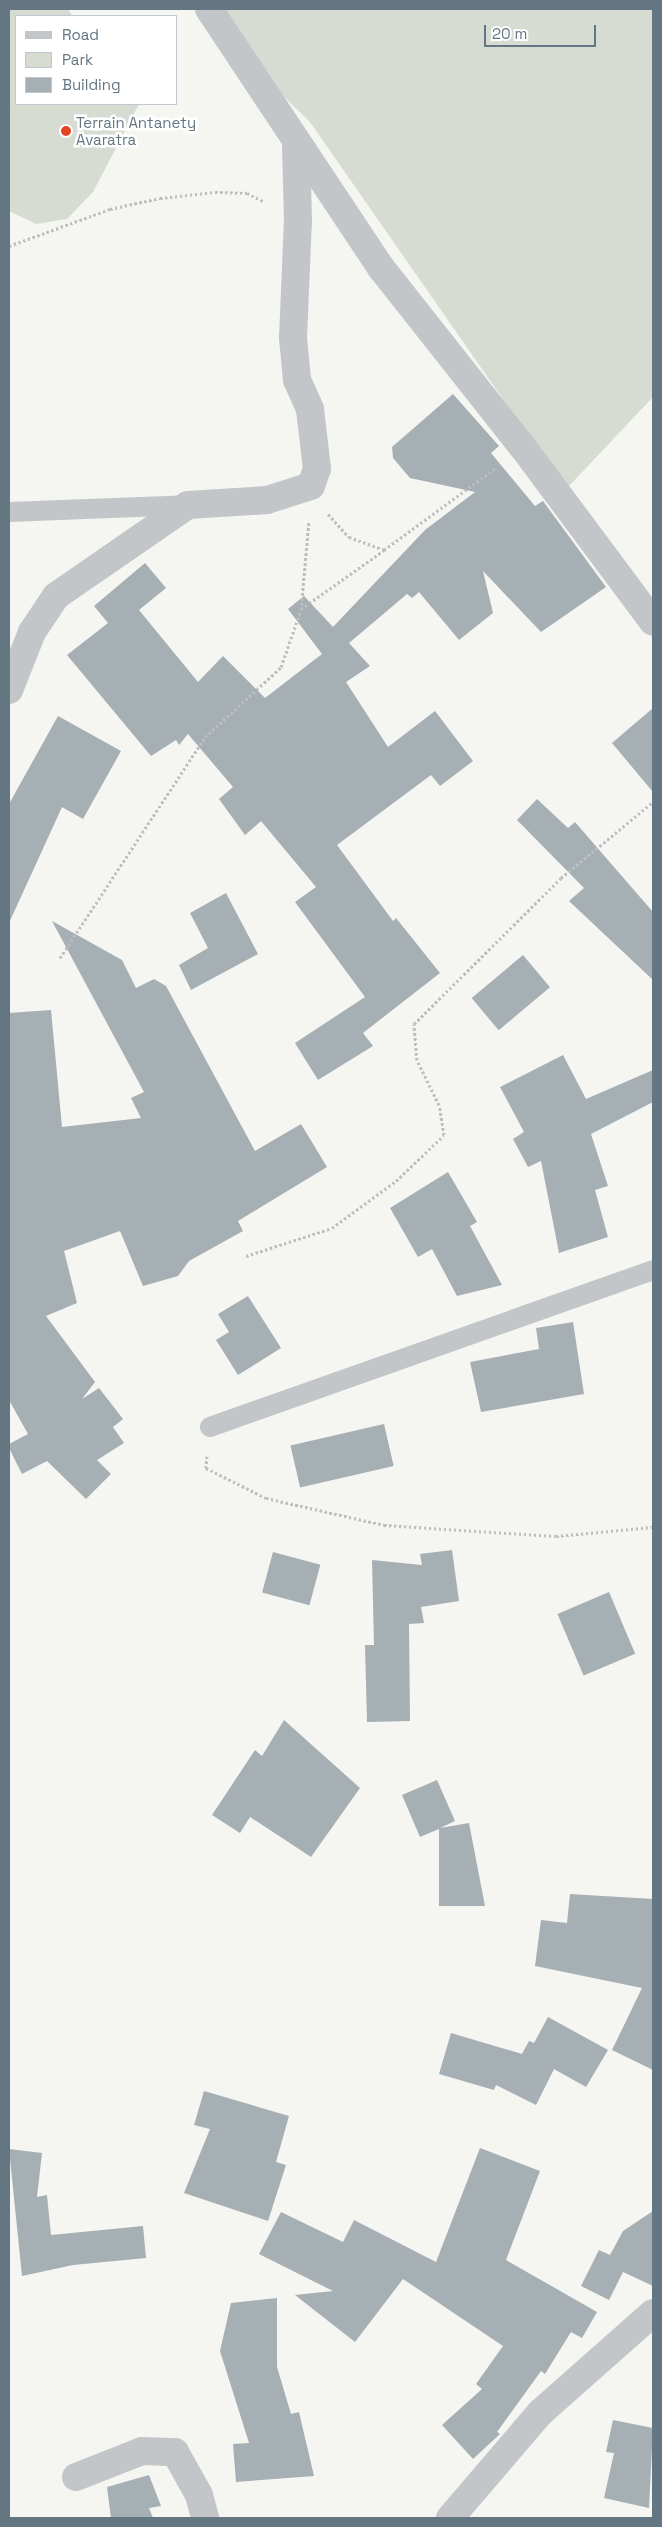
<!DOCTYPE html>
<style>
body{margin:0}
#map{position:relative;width:662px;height:2527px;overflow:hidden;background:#f5f5f1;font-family:"Space Grotesk",sans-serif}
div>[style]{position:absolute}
.green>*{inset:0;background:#d6dcd2}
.building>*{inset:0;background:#a6afb4;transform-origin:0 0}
.path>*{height:3px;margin-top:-1.5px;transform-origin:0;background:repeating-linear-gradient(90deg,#bcbec0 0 2.5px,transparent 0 5px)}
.service>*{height:20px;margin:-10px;padding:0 10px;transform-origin:10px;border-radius:10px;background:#c2c6c9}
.minor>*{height:28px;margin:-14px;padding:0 14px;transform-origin:14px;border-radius:14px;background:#c2c6c9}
.dots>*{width:14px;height:14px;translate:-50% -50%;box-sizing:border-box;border:2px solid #fff;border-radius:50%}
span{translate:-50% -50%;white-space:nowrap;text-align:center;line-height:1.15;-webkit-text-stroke:5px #fff;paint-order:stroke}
.poi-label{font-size:15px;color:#637682}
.left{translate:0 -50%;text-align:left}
.frame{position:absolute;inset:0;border:10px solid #637682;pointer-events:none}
.legend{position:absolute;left:15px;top:15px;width:162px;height:90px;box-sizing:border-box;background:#fff;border:1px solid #c1c8cd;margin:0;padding:6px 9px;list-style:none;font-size:15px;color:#637682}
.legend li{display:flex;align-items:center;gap:10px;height:25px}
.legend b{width:25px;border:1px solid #c1c8cd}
.scale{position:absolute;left:484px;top:25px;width:112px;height:22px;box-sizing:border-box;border:2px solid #637682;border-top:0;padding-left:6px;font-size:15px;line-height:18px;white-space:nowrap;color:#637682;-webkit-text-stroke:4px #fff;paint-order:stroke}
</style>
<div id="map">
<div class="green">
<div style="clip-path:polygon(9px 9px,68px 9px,72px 16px,16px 16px,16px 104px,139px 104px,93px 192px,67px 219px,36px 224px,9px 211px)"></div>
<div style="clip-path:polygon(204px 9px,653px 9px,653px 397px,569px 486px,523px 428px,310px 122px,213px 28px)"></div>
</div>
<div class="building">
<div style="clip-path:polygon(453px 394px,499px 446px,491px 453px,535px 506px,543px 501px,606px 587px,541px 632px,483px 571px,493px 613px,459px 640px,419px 592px,412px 598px,407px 594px,349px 643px,370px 666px,346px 682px,388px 747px,435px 711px,473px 761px,440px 786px,431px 775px,337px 845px,393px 921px,396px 918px,440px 973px,363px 1033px,373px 1046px,318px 1080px,295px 1043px,365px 997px,295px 902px,316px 887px,261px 821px,245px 835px,219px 799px,233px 787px,188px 734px,179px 745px,176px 740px,151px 756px,67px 655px,108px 623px,94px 606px,145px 563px,166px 588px,139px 610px,198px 682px,223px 656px,265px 698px,322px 654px,288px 609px,304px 596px,333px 627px,425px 530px,475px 492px,410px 478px,393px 458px,392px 447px)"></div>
<div style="clip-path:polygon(653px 708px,653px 792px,612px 743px)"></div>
<div style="clip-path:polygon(58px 716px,121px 751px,83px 819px,62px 807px,9px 923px,9px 804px)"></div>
<div style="clip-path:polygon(537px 799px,568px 828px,575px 822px,653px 912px,653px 980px,569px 901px,584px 888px,517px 820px)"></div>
<div style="clip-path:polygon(226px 893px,258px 954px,191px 990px,179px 965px,208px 948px,190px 913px)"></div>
<div style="clip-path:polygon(52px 921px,122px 960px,136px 988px,154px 979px,166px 986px,255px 1151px,301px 1124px,327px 1167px,238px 1221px,243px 1231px,189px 1261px,178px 1276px,143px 1286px,120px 1231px,64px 1251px,77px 1303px,46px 1316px,95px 1382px,82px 1399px,99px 1388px,123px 1419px,113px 1427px,124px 1443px,97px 1460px,111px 1474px,86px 1499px,47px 1461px,22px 1474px,9px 1448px,9px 1444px,28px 1434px,9px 1400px,9px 1013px,51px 1010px,62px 1127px,141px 1118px,131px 1098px,144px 1092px)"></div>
<div style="left:523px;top:955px;width:42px;height:67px;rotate:50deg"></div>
<div style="clip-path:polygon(563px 1055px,586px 1099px,653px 1070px,653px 1102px,591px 1134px,608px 1186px,595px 1190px,608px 1237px,559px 1253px,541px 1161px,528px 1167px,513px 1139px,524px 1132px,500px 1087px)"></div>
<div style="clip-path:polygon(448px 1172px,477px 1222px,470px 1226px,502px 1285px,457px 1296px,432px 1249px,418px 1257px,390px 1208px)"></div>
<div style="clip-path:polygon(248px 1296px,281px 1348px,238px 1375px,216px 1340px,229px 1332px,218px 1314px)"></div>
<div style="clip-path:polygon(573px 1322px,584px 1394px,481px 1412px,470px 1362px,539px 1349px,536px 1328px)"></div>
<div style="left:384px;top:1424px;width:43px;height:96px;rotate:77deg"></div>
<div style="clip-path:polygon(452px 1550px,459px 1601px,421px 1607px,424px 1623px,409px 1624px,410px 1721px,367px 1722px,365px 1645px,374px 1645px,372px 1560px,422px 1565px,420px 1554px)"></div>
<div style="left:273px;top:1552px;width:49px;height:42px;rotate:15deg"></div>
<div style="left:609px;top:1592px;width:67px;height:56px;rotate:67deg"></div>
<div style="clip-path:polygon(284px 1720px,360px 1788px,311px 1857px,250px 1817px,240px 1833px,212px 1815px,255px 1750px,262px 1756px)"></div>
<div style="clip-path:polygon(437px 1780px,455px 1821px,440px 1828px,469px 1823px,485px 1906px,439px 1906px,439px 1829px,420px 1837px,402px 1795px)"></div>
<div style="clip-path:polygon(570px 1894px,653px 1899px,653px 2070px,612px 2050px,642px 1988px,535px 1966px,541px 1920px,567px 1923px)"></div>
<div style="clip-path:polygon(548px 2017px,608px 2050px,586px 2087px,554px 2069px,536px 2105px,496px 2085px,494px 2090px,439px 2074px,451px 2033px,522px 2054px,529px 2041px,534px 2043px)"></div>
<div style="clip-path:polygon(204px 2091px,289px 2116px,276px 2162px,286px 2165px,268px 2221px,184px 2193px,210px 2129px,194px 2125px)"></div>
<div style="clip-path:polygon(480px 2148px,540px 2171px,506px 2260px,597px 2312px,582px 2338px,571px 2332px,545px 2374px,541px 2371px,497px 2432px,500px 2434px,473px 2459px,442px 2425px,482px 2389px,476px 2384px,503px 2346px,403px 2279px,355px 2342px,295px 2295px,333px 2291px,259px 2254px,281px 2212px,343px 2242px,354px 2220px,436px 2262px)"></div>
<div style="clip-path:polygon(9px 2149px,42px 2153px,37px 2197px,47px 2195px,51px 2235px,143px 2226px,146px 2258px,73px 2265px,22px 2276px)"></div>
<div style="clip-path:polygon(653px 2211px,653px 2286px,623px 2272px,609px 2300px,581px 2286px,599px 2250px,610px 2255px,623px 2231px)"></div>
<div style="clip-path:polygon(277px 2298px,277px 2367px,291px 2414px,299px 2412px,314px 2476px,236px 2482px,233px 2444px,249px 2443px,220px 2351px,231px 2303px)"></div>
<div style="clip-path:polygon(613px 2420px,653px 2428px,649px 2508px,604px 2498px,614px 2453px,606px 2452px)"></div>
<div style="clip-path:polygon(149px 2475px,161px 2506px,149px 2508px,153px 2518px,111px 2518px,107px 2487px)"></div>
</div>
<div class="path">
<div style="left:9px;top:246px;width:108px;rotate:-20.1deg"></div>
<div style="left:110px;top:209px;width:51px;rotate:-12.4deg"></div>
<div style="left:160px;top:198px;width:55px;rotate:-6.2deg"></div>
<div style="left:215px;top:192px;width:32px;rotate:2deg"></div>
<div style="left:247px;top:193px;width:18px;rotate:27deg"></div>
<div style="left:328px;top:514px;width:31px;rotate:48deg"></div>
<div style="left:349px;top:537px;width:37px;rotate:20deg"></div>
<div style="left:384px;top:550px;width:140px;rotate:-36.3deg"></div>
<div style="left:301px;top:609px;width:102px;rotate:-35.4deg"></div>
<div style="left:60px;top:958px;width:264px;rotate:-56.7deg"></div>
<div style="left:205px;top:737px;width:103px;rotate:-42.6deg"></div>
<div style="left:281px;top:667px;width:60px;rotate:-70.7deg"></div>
<div style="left:301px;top:610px;width:89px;rotate:-84.9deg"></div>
<div style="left:246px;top:1256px;width:90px;rotate:-18deg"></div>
<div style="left:332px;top:1228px;width:79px;rotate:-36.3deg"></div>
<div style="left:396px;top:1181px;width:66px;rotate:-43.8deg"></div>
<div style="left:444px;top:1135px;width:30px;rotate:-99deg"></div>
<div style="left:439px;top:1105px;width:50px;rotate:-116.1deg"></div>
<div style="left:417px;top:1060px;width:36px;rotate:-95deg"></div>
<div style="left:414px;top:1024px;width:207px;rotate:-44.8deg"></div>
<div style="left:561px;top:878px;width:119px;rotate:-39.6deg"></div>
<div style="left:207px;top:1456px;width:12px;rotate:95deg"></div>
<div style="left:206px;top:1468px;width:67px;rotate:26.6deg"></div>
<div style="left:266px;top:1498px;width:121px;rotate:12.9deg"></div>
<div style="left:384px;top:1525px;width:172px;rotate:3.7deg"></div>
<div style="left:556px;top:1536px;width:97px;rotate:-5.3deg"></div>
</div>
<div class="service">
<div style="left:9px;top:512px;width:179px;rotate:-2.2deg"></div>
<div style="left:210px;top:1427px;width:470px;rotate:-19.5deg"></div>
</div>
<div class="minor">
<div style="left:209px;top:9px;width:312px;rotate:56.4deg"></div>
<div style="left:382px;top:269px;width:226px;rotate:51.7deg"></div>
<div style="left:522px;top:446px;width:219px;rotate:53.3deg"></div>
<div style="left:9px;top:690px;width:62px;rotate:-68.4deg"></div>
<div style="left:32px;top:632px;width:43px;rotate:-56.3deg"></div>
<div style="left:56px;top:596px;width:160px;rotate:-34.6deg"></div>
<div style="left:188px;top:505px;width:79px;rotate:-3.6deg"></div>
<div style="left:267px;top:500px;width:46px;rotate:-17.7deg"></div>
<div style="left:311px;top:486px;width:18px;rotate:-71deg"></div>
<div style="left:317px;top:469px;width:60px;rotate:-96.7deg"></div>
<div style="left:310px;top:409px;width:32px;rotate:-114deg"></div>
<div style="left:297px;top:380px;width:42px;rotate:-95.4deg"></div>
<div style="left:293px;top:338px;width:117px;rotate:-87.6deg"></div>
<div style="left:298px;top:221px;width:78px;rotate:-91.5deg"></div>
<div style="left:76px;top:2477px;width:71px;rotate:-21.5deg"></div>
<div style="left:142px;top:2451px;width:33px;rotate:2deg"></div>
<div style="left:175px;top:2452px;width:49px;rotate:60.8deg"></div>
<div style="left:199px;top:2495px;width:24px;rotate:75deg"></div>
<div style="left:450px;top:2518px;width:140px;rotate:-49.4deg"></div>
<div style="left:541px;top:2412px;width:149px;rotate:-41.5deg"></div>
</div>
<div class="dots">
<div style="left:66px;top:131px;background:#e34422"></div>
</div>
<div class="poi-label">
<span class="left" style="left:76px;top:131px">Terrain Antanety<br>Avaratra</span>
</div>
<div class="frame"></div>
<ul class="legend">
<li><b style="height:6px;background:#c2c6c9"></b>Road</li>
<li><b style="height:14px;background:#d6dcd2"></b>Park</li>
<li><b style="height:14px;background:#a6afb4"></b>Building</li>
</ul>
<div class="scale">20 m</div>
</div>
